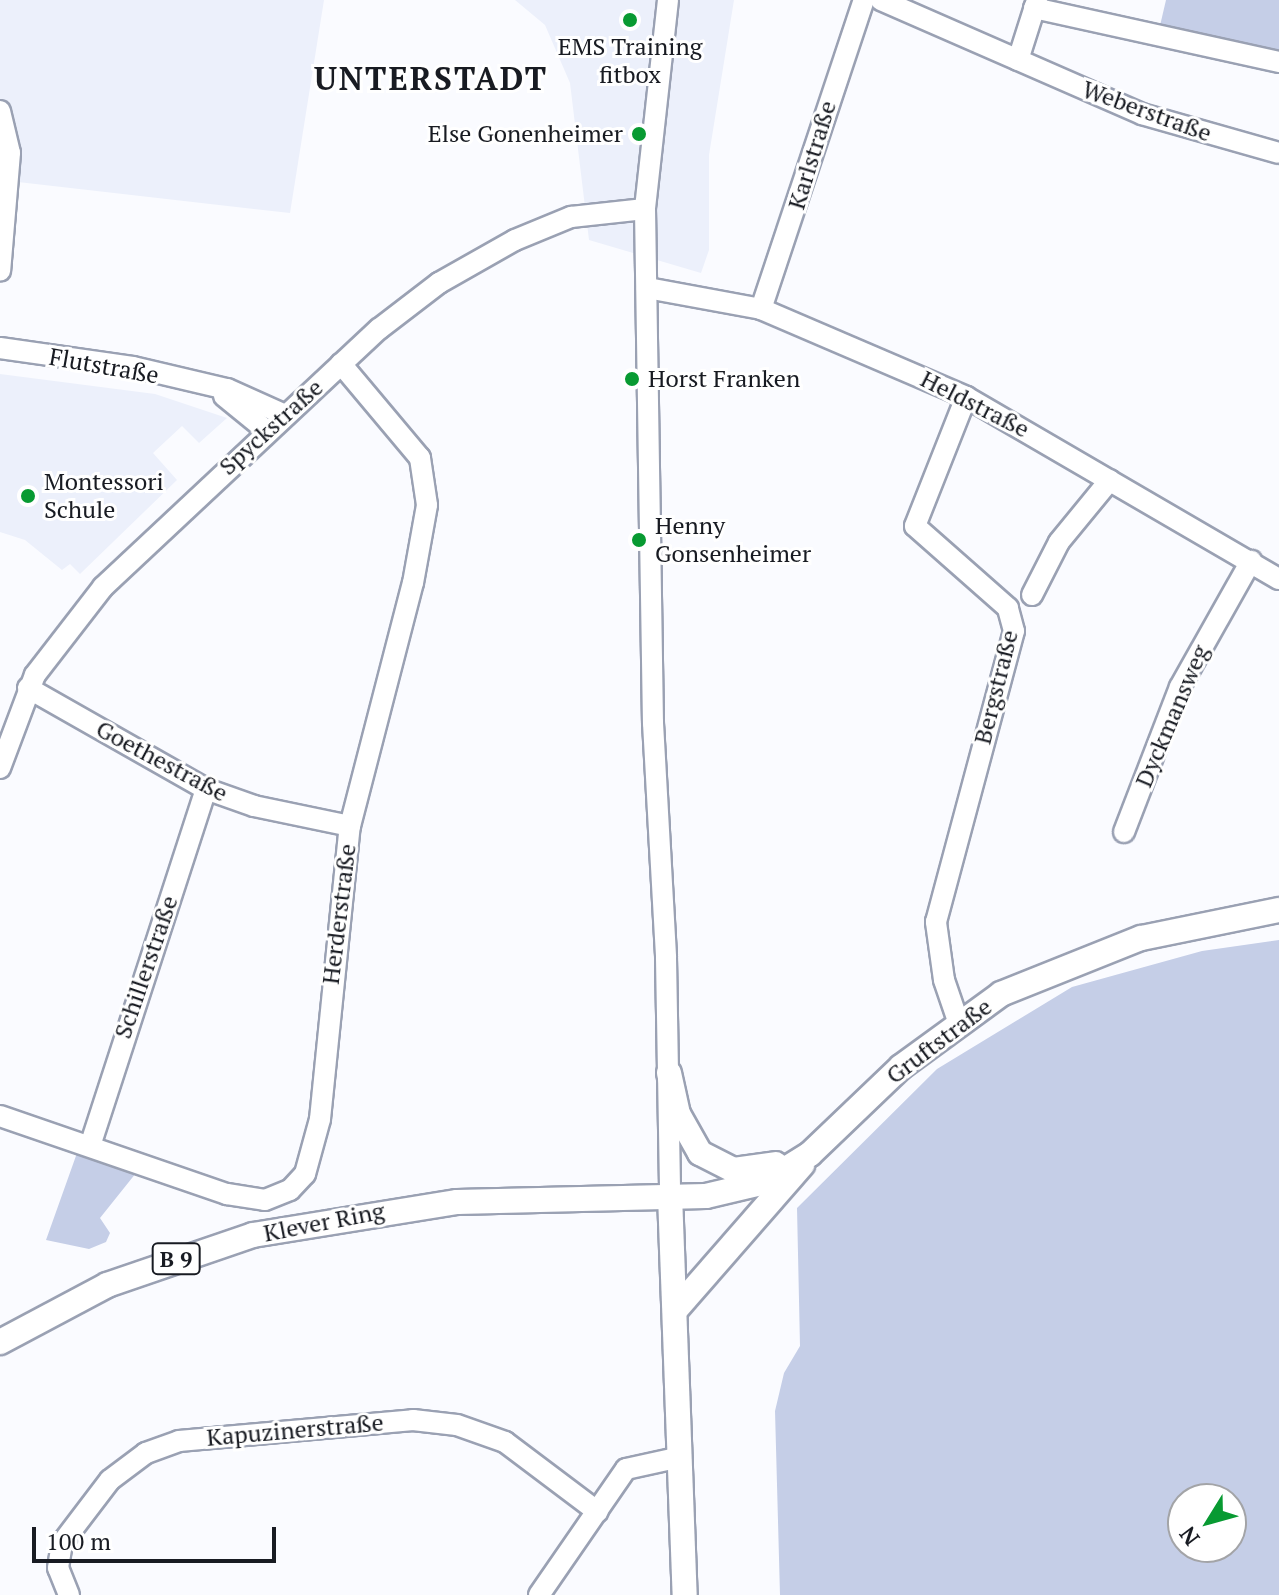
<!DOCTYPE html>
<meta charset="utf-8">
<style>
body{margin:0}
#map{position:relative;width:1279px;height:1595px;overflow:hidden;background:#fafbff;font-family:"PT Serif",serif}
div>[style]{position:absolute}
.built>*{inset:0;background:#ecf0fb}
.green>*{inset:0;background:#c5cee7}
.roads{filter:drop-shadow(2px 0 #9aa1b3) drop-shadow(-2px 0 #9aa1b3) drop-shadow(0 2px #9aa1b3) drop-shadow(0 -2px #9aa1b3)}
.minor>*{height:20px;margin:-10px;padding:0 10px;transform-origin:10px;border-radius:10px;background:#fff}
.major>*{height:24px;margin:-12px;padding:0 12px;transform-origin:12px;border-radius:12px;background:#fff}
.dots>*{width:22px;height:22px;translate:-50% -50%;box-sizing:border-box;border:4px solid #fff;border-radius:50%}
span{translate:-50% -50%;white-space:nowrap;text-align:center;line-height:1.15;-webkit-text-stroke:6px #fff;paint-order:stroke}
.shield-label span{padding:2px 6px;background:#fff;border:2px solid;border-radius:6px;-webkit-text-stroke-width:0}
.shield-label{font-size:22px;color:#181b22;font-weight:700}
.poi-label{font-size:24px;color:#181b22}
.right{translate:-100% -50%;text-align:right}
.left{translate:0 -50%;text-align:left}
.street-label{font-size:24px;color:#181b22}
.district-label{font-size:32px;color:#181b22;font-weight:700;letter-spacing:2px}
.north{position:absolute;left:1167px;top:1483px;width:80px;height:80px;box-sizing:border-box;background:#fff;border:2px solid #a3a4a7;border-radius:50%;rotate:233deg;font-size:22px;font-weight:700;line-height:32px;text-align:center;color:#181b22}
.north::after{content:'';display:block;margin:auto;width:28px;height:36px;background:#089a32;clip-path:polygon(50% 0,100% 100%,50% 72%,0 100%)}
.scale{position:absolute;left:32px;top:1527px;width:244px;height:36px;box-sizing:border-box;border:4px solid #181b22;border-top:0;padding-left:10px;font-size:24px;line-height:28px;white-space:nowrap;color:#181b22;-webkit-text-stroke:6px #fff;paint-order:stroke}
</style>
<div id="map">
<div class="built">
<div style="clip-path:polygon(0 0,324px 0,290px 213px,18px 182px,0 146px)"></div>
<div style="clip-path:polygon(515px 0,734px 0,709px 155px,709px 250px,701px 273px,589px 240px,570px 83px,545px 25px)"></div>
<div style="clip-path:polygon(0 374px,155px 394px,227px 418px,199px 443px,182px 426px,153px 453px,177px 480px,80px 574px,70px 564px,62px 570px,25px 540px,0 532px)"></div>
</div>
<div class="green">
<div style="clip-path:polygon(1166px 0,1279px 0,1279px 56px,1159px 30px)"></div>
<div style="clip-path:polygon(evenodd,1279px 940px,1279px 1595px,780px 1595px,775px 1411px,784px 1373px,800px 1346px,797px 1208px,937px 1069px,1072px 987px,1202px 951px,1279px 940px,1183px 1499px,1231px 1499px,1231px 1547px,1183px 1547px,1183px 1499px)"></div>
<div style="clip-path:polygon(77px 1153px,136px 1173px,100px 1218px,110px 1233px,106px 1242px,89px 1249px,46px 1240px)"></div>
</div>
<div class="roads">
<div class="minor">
<div style="left:668px;top:0;width:210px;rotate:96.3deg"></div>
<div style="left:645px;top:209px;width:514px;rotate:89.11deg"></div>
<div style="left:653px;top:723px;width:235px;rotate:86.8deg"></div>
<div style="left:666px;top:958px;width:237px;rotate:89deg"></div>
<div style="left:881px;top:0;width:285px;rotate:23.6deg"></div>
<div style="left:1142px;top:114px;width:142px;rotate:15.9deg"></div>
<div style="left:1034px;top:8px;width:251px;rotate:12.4deg"></div>
<div style="left:1018px;top:60px;width:63px;rotate:-72.4deg"></div>
<div style="left:0;top:111px;width:43px;rotate:76.6deg"></div>
<div style="left:10px;top:153px;width:118px;rotate:94.8deg"></div>
<div style="left:647px;top:288px;width:116px;rotate:10.4deg"></div>
<div style="left:761px;top:309px;width:223px;rotate:23.2deg"></div>
<div style="left:966px;top:397px;width:362px;rotate:30.2deg"></div>
<div style="left:761px;top:309px;width:326px;rotate:-71.6deg"></div>
<div style="left:0;top:348px;width:134px;rotate:8.1deg"></div>
<div style="left:133px;top:367px;width:97px;rotate:13.2deg"></div>
<div style="left:227px;top:389px;width:64px;rotate:24.1deg"></div>
<div style="left:224px;top:396px;width:55px;rotate:39.1deg"></div>
<div style="left:1032px;top:595px;width:59px;rotate:-63deg"></div>
<div style="left:1059px;top:542px;width:80px;rotate:-50.6deg"></div>
<div style="left:28px;top:688px;width:205px;rotate:29.6deg"></div>
<div style="left:206px;top:789px;width:51px;rotate:19.5deg"></div>
<div style="left:254px;top:806px;width:98px;rotate:11.8deg"></div>
<div style="left:0;top:768px;width:99px;rotate:-69.4deg"></div>
<div style="left:35px;top:675px;width:111px;rotate:-52.3deg"></div>
<div style="left:103px;top:587px;width:378px;rotate:-43.1deg"></div>
<div style="left:379px;top:329px;width:76px;rotate:-37.5deg"></div>
<div style="left:439px;top:283px;width:87px;rotate:-29.5deg"></div>
<div style="left:515px;top:240px;width:61px;rotate:-22.3deg"></div>
<div style="left:571px;top:217px;width:74px;rotate:-6.2deg"></div>
<div style="left:1124px;top:832px;width:155px;rotate:-68.9deg"></div>
<div style="left:1180px;top:687px;width:145px;rotate:-60.6deg"></div>
<div style="left:958px;top:1021px;width:43px;rotate:-108.9deg"></div>
<div style="left:944px;top:980px;width:59px;rotate:-97.9deg"></div>
<div style="left:936px;top:922px;width:301px;rotate:-75deg"></div>
<div style="left:1014px;top:631px;width:24px;rotate:-105deg"></div>
<div style="left:1008px;top:608px;width:124px;rotate:-138.6deg"></div>
<div style="left:915px;top:526px;width:139px;rotate:-68.4deg"></div>
<div style="left:0;top:1116px;width:240px;rotate:19deg"></div>
<div style="left:227px;top:1194px;width:38px;rotate:9deg"></div>
<div style="left:265px;top:1200px;width:27px;rotate:-22deg"></div>
<div style="left:290px;top:1190px;width:22px;rotate:-47deg"></div>
<div style="left:305px;top:1174px;width:57px;rotate:-74.7deg"></div>
<div style="left:320px;top:1119px;width:295px;rotate:-84.2deg"></div>
<div style="left:350px;top:826px;width:251px;rotate:-75.5deg"></div>
<div style="left:413px;top:583px;width:79px;rotate:-79.8deg"></div>
<div style="left:427px;top:505px;width:48px;rotate:-98.5deg"></div>
<div style="left:420px;top:458px;width:123px;rotate:-130deg"></div>
<div style="left:90px;top:1146px;width:375px;rotate:-72deg"></div>
<div style="left:69px;top:1595px;width:29px;rotate:-112deg"></div>
<div style="left:58px;top:1568px;width:25px;rotate:-81deg"></div>
<div style="left:62px;top:1543px;width:79px;rotate:-52.7deg"></div>
<div style="left:110px;top:1480px;width:45px;rotate:-36.9deg"></div>
<div style="left:146px;top:1453px;width:35px;rotate:-20deg"></div>
<div style="left:179px;top:1441px;width:235px;rotate:-5.1deg"></div>
<div style="left:413px;top:1420px;width:44px;rotate:6.5deg"></div>
<div style="left:457px;top:1425px;width:51px;rotate:19.5deg"></div>
<div style="left:505px;top:1442px;width:116px;rotate:37deg"></div>
<div style="left:539px;top:1595px;width:153px;rotate:-55.4deg"></div>
<div style="left:626px;top:1469px;width:56px;rotate:-12.3deg"></div>
</div>
<div class="major">
<div style="left:669px;top:1073px;width:42px;rotate:77.6deg"></div>
<div style="left:678px;top:1114px;width:45px;rotate:60.6deg"></div>
<div style="left:700px;top:1153px;width:38px;rotate:27deg"></div>
<div style="left:734px;top:1170px;width:42px;rotate:-8.1deg"></div>
<div style="left:670px;top:1195px;width:400px;rotate:87.9deg"></div>
<div style="left:678px;top:1307px;width:189px;rotate:-48.9deg"></div>
<div style="left:0;top:1342px;width:121px;rotate:-28deg"></div>
<div style="left:107px;top:1285px;width:154px;rotate:-18.9deg"></div>
<div style="left:253px;top:1235px;width:207px;rotate:-9.2deg"></div>
<div style="left:457px;top:1202px;width:249px;rotate:-1.4deg"></div>
<div style="left:706px;top:1196px;width:61px;rotate:-13.3deg"></div>
<div style="left:765px;top:1182px;width:53px;rotate:-31.9deg"></div>
<div style="left:810px;top:1154px;width:126px;rotate:-43.7deg"></div>
<div style="left:901px;top:1067px;width:124px;rotate:-36.1deg"></div>
<div style="left:1001px;top:994px;width:151px;rotate:-21.8deg"></div>
<div style="left:1141px;top:938px;width:141px;rotate:-11.5deg"></div>
</div>
</div>
<div class="dots">
<div style="left:630px;top:20px;background:#089a32"></div>
<div style="left:639px;top:134px;background:#089a32"></div>
<div style="left:632px;top:379px;background:#089a32"></div>
<div style="left:28px;top:496px;background:#089a32"></div>
<div style="left:639px;top:540px;background:#089a32"></div>
</div>
<div class="shield-label">
<span style="left:176px;top:1259px">B 9</span>
</div>
<div class="poi-label">
<span style="left:630px;top:61px">EMS Training<br>fitbox</span>
<span class="right" style="left:623px;top:134px">Else Gonenheimer</span>
<span class="left" style="left:648px;top:379px">Horst Franken</span>
<span class="left" style="left:44px;top:496px">Montessori<br>Schule</span>
<span class="left" style="left:655px;top:540px">Henny<br>Gonsenheimer</span>
</div>
<div class="street-label">
<span style="left:1147px;top:111px;rotate:20deg">Weberstraße</span>
<span style="left:812px;top:155px;rotate:-73deg">Karlstraße</span>
<span style="left:104px;top:366px;rotate:10deg">Flutstraße</span>
<span style="left:975px;top:404px;rotate:27deg">Heldstraße</span>
<span style="left:271px;top:427px;rotate:-42deg">Spyckstraße</span>
<span style="left:996px;top:687px;rotate:-76deg">Bergstraße</span>
<span style="left:1172px;top:716px;rotate:-67deg">Dyckmansweg</span>
<span style="left:162px;top:761px;rotate:28deg">Goethestraße</span>
<span style="left:339px;top:914px;rotate:-83deg">Herderstraße</span>
<span style="left:146px;top:967px;rotate:-71deg">Schillerstraße</span>
<span style="left:939px;top:1041px;rotate:-37deg">Gruftstraße</span>
<span style="left:324px;top:1222px;rotate:-11deg">Klever Ring</span>
<span style="left:295px;top:1430px;rotate:-5deg">Kapuzinerstraße</span>
</div>
<div class="district-label">
<span style="left:431px;top:78px">UNTERSTADT</span>
</div>
<div class="north">N</div>
<div class="scale">100 m</div>
</div>
